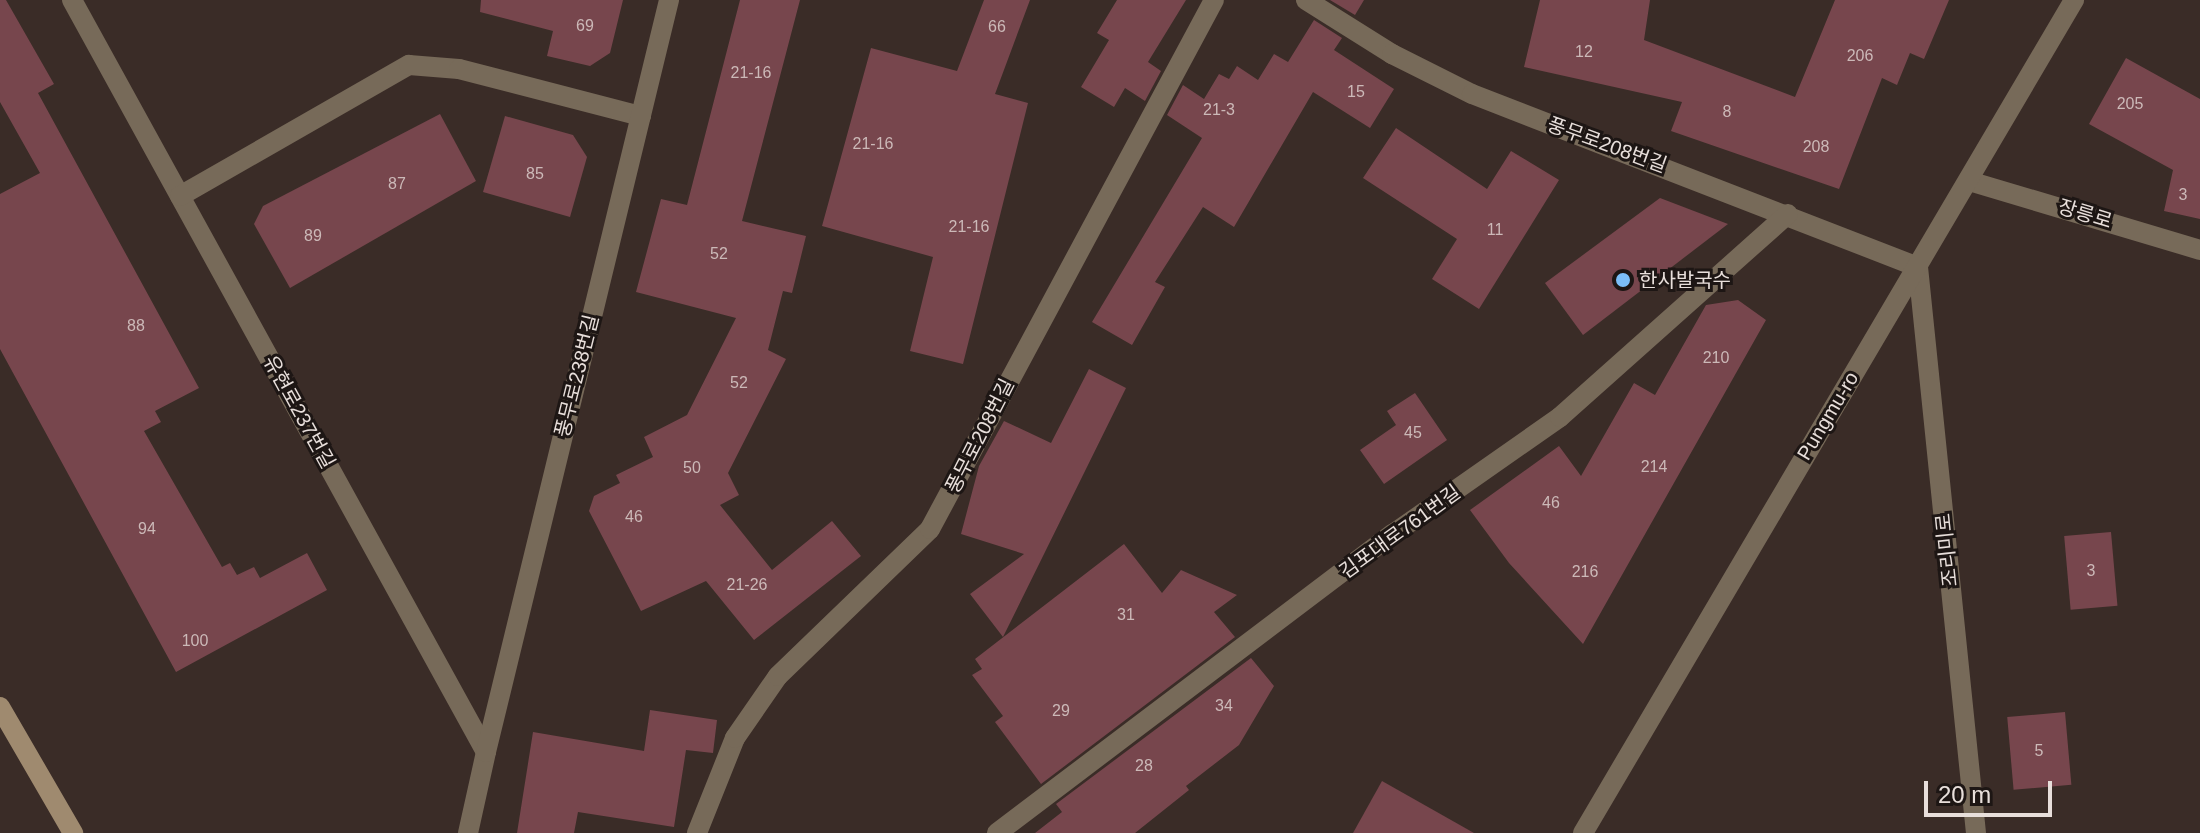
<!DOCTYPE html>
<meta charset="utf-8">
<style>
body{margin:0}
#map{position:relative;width:2200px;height:833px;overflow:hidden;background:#3a2c27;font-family:Arial,"Noto Sans KR",sans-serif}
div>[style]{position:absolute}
.building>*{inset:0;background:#77464d;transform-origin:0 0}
.service>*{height:20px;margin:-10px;padding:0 10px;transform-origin:10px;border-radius:10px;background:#776a59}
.minor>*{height:20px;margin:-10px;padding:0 10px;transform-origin:10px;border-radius:10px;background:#776a59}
.tertiary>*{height:20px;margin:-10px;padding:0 10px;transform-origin:10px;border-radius:10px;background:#776a59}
.secondary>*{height:20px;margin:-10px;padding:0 10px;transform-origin:10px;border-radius:10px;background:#9f8a6f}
.dots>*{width:22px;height:22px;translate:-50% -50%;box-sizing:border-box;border:4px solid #1d1614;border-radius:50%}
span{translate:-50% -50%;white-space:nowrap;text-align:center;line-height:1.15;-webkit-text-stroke:6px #1d1614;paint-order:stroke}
.number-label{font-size:16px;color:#ccb9b8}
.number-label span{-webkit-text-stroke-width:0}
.street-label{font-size:20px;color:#e8dfdb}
.poi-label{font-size:20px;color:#e8dfdb}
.left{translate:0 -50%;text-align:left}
.scale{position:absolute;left:1924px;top:781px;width:128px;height:36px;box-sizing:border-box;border:4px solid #e8dfdb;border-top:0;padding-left:10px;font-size:24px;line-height:28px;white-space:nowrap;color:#e8dfdb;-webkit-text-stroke:6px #1d1614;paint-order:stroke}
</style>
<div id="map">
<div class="building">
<div style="clip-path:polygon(0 0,6px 0,54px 84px,38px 93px,199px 388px,155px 411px,161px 422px,144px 431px,222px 567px,230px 563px,237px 575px,254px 567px,260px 578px,307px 553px,327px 590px,176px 672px,0 349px,0 194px,40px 173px,0 102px)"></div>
<div style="clip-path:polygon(481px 0,623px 0,610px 53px,590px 66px,547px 56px,553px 31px,480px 12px)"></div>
<div style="clip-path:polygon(740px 0,800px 0,742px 221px,806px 236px,792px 293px,783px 291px,768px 350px,786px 359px,728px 473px,739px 495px,720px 505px,772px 570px,832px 521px,861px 556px,754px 640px,706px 581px,641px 611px,589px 511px,594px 496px,620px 483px,616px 475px,653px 457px,644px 437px,687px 415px,736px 318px,636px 292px,661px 199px,687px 205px)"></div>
<div style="clip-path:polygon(984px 0,1030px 0,995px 94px,1028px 103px,963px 364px,910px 351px,933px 257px,822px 226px,871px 48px,957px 71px)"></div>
<div style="clip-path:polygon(1117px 0,1186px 0,1148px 62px,1161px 71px,1145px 101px,1125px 88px,1114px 107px,1081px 87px,1109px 40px,1097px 33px)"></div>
<div style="clip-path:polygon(1330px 0,1364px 0,1355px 15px)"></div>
<div style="clip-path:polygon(1540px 0,1650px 0,1644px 40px,1795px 97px,1835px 0,1949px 0,1924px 59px,1910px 53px,1897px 85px,1882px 78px,1839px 189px,1671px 131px,1682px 102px,1524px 67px)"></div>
<div style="clip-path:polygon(1314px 20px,1342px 38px,1334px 50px,1394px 89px,1370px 128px,1313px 92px,1234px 227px,1203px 207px,1155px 282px,1165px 287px,1132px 345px,1092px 322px,1202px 138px,1167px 115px,1183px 85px,1204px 99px,1219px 74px,1229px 79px,1237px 66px,1258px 80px,1274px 54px,1288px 62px)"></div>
<div style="clip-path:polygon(2126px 58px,2200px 99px,2200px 219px,2164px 211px,2173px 170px,2089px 124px)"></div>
<div style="clip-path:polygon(440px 114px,476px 181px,290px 288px,254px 224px,263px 206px)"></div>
<div style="clip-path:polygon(505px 116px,573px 135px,587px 157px,570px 217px,483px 192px)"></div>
<div style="clip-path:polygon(1396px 128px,1487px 189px,1511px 151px,1559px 180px,1479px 309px,1432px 279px,1457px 239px,1363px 178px)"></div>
<div style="clip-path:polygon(1660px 198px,1728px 224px,1583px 335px,1545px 283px)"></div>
<div style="clip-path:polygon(1738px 300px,1766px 320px,1583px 644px,1509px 563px,1470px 510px,1559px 446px,1581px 476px,1634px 383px,1655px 395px,1706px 305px)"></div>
<div style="clip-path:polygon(1089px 369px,1126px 388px,1003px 637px,970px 594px,1024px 554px,961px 534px,979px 466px,1004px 421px,1051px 443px)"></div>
<div style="clip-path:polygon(1415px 393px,1447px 440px,1384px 484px,1360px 450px,1396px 425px,1387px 411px)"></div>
<div style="left:2111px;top:532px;width:74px;height:47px;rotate:85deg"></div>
<div style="clip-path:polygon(1124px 544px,1162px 593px,1181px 570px,1237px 595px,1214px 612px,1235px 637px,1041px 784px,995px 722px,1003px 716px,972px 675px,982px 669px,975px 659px)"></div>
<div style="clip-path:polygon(1251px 658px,1274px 686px,1239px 745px,1186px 786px,1189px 790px,1135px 833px,1035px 833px,1062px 812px,1056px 804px)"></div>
<div style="clip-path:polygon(650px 710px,717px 720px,713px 753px,686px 750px,674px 827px,578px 812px,574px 833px,517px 833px,533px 732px,644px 751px)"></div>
<div style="left:2065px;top:712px;width:73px;height:58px;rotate:85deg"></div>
<div style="clip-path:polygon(1382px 781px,1474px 833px,1353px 833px)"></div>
</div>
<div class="service">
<div style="left:1306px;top:0;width:102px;rotate:32.1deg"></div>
<div style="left:1392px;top:54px;width:89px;rotate:26.6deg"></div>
<div style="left:1472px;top:94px;width:478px;rotate:21.2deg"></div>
<div style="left:697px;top:833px;width:102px;rotate:-68.2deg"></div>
<div style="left:735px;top:738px;width:75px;rotate:-55.3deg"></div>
<div style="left:778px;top:676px;width:211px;rotate:-44deg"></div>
<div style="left:930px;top:529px;width:600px;rotate:-61.77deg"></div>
<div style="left:997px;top:833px;width:496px;rotate:-37.1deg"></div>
<div style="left:1393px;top:534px;width:204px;rotate:-35deg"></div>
<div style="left:1560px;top:417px;width:305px;rotate:-41.7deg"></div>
</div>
<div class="minor">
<div style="left:72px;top:0;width:858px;rotate:61.17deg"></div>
<div style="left:486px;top:752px;width:83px;rotate:102.5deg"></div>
<div style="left:1969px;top:181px;width:241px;rotate:16.6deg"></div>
<div style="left:180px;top:196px;width:264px;rotate:-29.8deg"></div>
<div style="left:409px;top:65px;width:50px;rotate:4.6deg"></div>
<div style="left:459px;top:69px;width:188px;rotate:14.5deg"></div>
<div style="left:1918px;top:267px;width:569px;rotate:84.15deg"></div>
<div style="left:486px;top:752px;width:774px;rotate:-76.32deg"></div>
</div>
<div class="tertiary">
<div style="left:1583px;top:833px;width:967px;rotate:-59.48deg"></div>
</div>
<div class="secondary">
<div style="left:0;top:707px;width:146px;rotate:59.9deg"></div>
</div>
<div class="dots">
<div style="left:1623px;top:280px;background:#7bbef8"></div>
</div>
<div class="number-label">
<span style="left:585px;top:26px">69</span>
<span style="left:997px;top:27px">66</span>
<span style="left:1584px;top:52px">12</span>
<span style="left:1860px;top:56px">206</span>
<span style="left:751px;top:73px">21-16</span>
<span style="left:1356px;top:92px">15</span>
<span style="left:2130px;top:104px">205</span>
<span style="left:1219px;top:110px">21-3</span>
<span style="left:1727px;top:112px">8</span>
<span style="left:873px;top:144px">21-16</span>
<span style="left:1816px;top:147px">208</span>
<span style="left:535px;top:174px">85</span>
<span style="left:397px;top:184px">87</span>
<span style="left:2183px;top:195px">3</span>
<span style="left:969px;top:227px">21-16</span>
<span style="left:1495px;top:230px">11</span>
<span style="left:313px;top:236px">89</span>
<span style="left:719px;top:254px">52</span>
<span style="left:136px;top:326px">88</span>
<span style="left:1716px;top:358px">210</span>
<span style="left:739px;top:383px">52</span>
<span style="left:1413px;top:433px">45</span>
<span style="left:1654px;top:467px">214</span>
<span style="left:692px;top:468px">50</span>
<span style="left:1551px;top:503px">46</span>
<span style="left:634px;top:517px">46</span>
<span style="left:147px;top:529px">94</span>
<span style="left:2091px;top:571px">3</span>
<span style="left:1585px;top:572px">216</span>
<span style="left:747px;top:585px">21-26</span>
<span style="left:1126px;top:615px">31</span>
<span style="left:195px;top:641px">100</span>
<span style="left:1224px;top:706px">34</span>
<span style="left:1061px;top:711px">29</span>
<span style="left:2039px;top:751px">5</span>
<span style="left:1144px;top:766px">28</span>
</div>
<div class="street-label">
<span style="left:1607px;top:145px;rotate:20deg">풍무로208번길</span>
<span style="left:2085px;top:214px;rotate:17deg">장릉로</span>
<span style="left:577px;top:376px;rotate:-76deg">풍무로238번길</span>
<span style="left:299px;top:412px;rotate:61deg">유현로237번길</span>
<span style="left:1828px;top:416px;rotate:-59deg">Pungmu-ro</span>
<span style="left:980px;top:436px;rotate:-63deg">풍무로208번길</span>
<span style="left:1400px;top:532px;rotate:-36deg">김포대로761번길</span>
<span style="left:1947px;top:550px;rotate:-96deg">조리미로</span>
</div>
<div class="poi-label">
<span class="left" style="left:1639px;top:280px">한사발국수</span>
</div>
<div class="scale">20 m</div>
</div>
